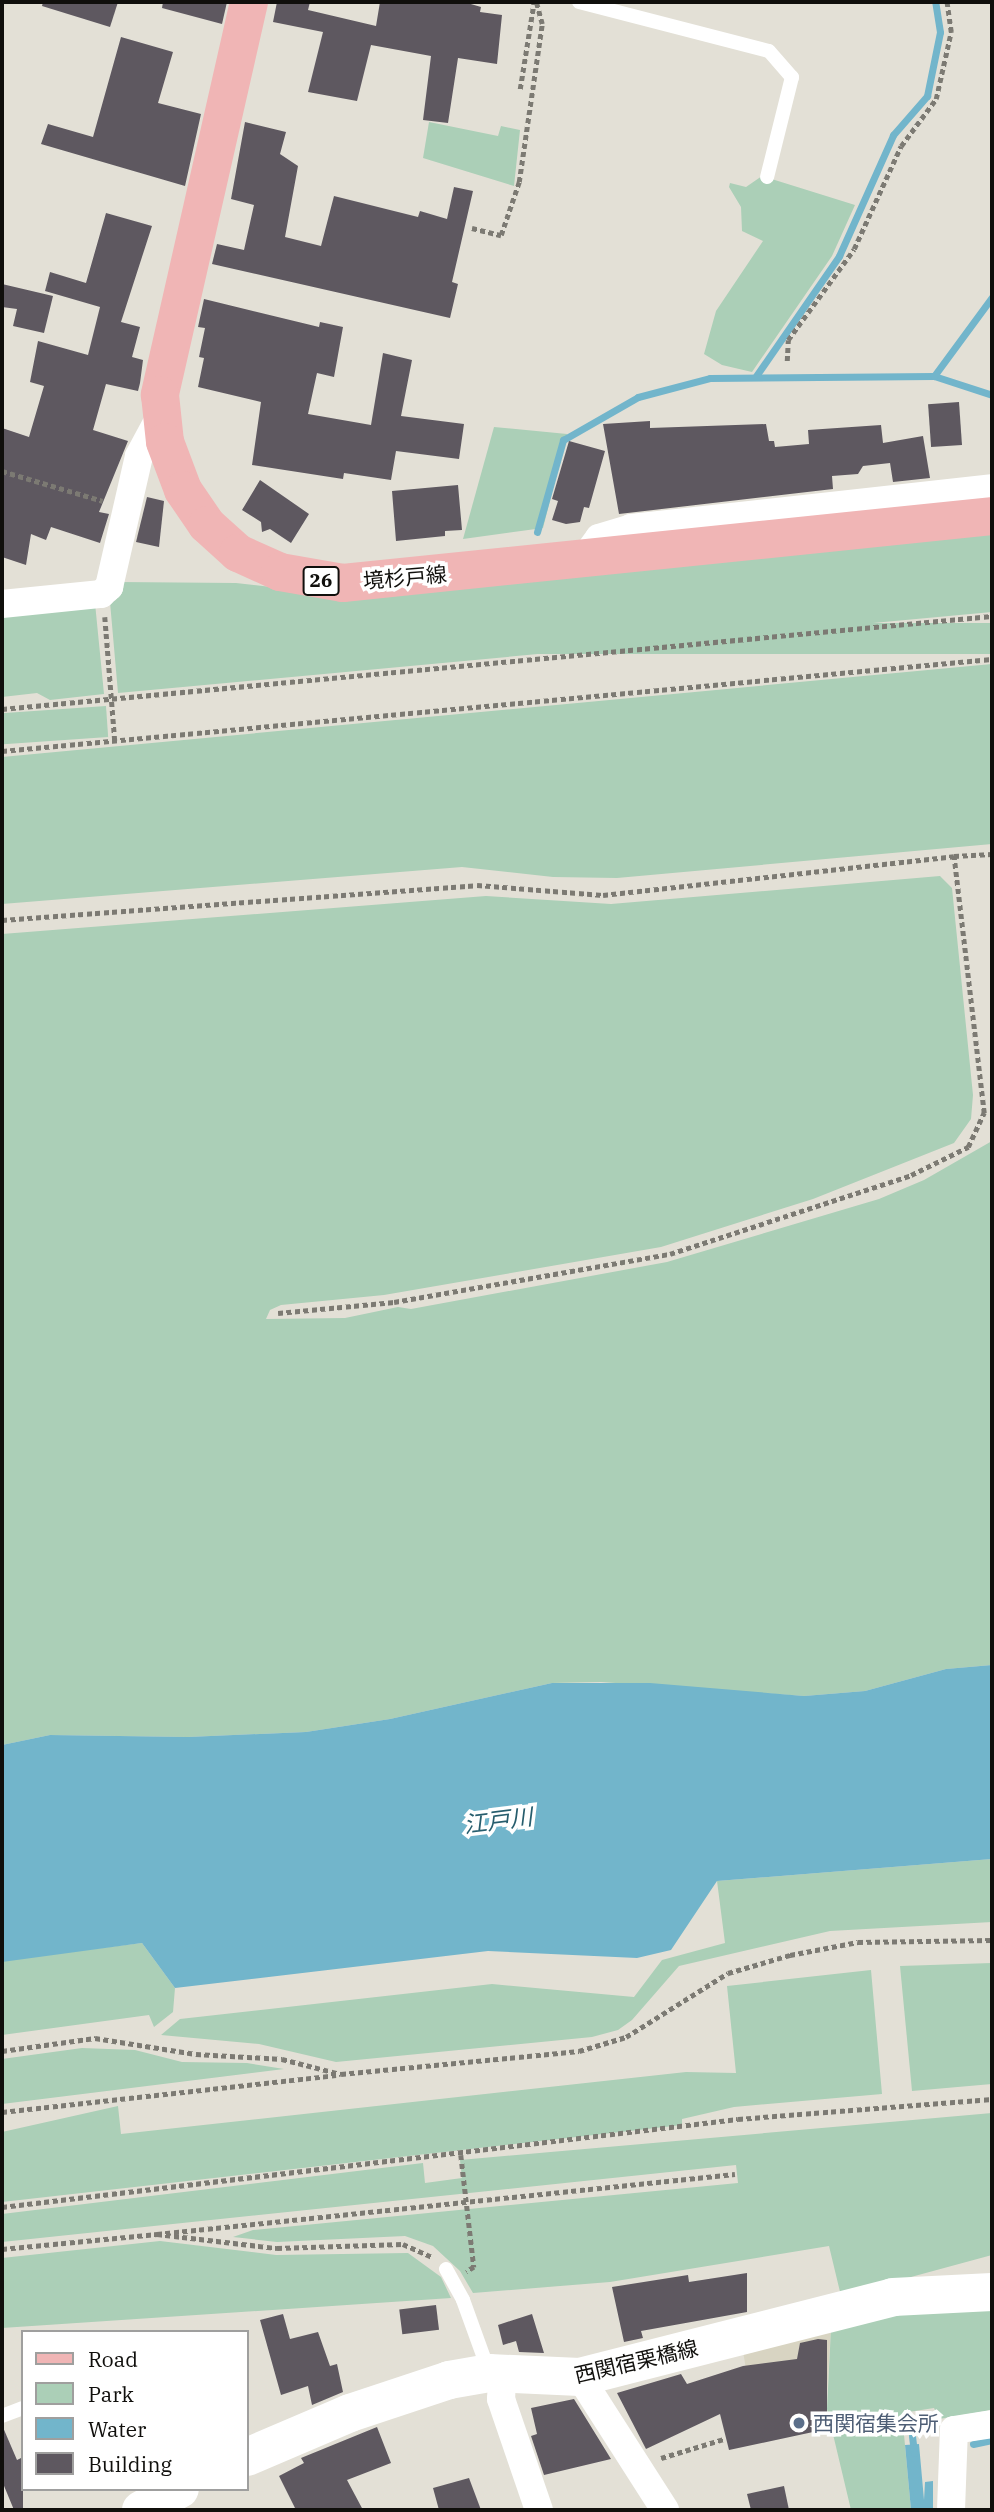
<!DOCTYPE html>
<meta charset="utf-8">
<style>
body{margin:0}
#map{position:relative;width:994px;height:2512px;overflow:hidden;background:#e3e0d6;font-family:"IBM Plex Serif","Noto Sans JP",serif}
div>[style]{position:absolute}
.built>*{inset:0;background:#d8d4c2}
.green>*{inset:0;background:#abcfb7;transform-origin:0 0}
.water>*{inset:0;background:#72b5cb}
.stream>*{height:7px;margin:-3.5px;padding:0 3.5px;transform-origin:3.5px;border-radius:3.5px;background:#72b5cb}
.building>*{inset:0;background:#5e5860;transform-origin:0 0}
.path>*{height:4.5px;margin-top:-2.25px;transform-origin:0;background:repeating-linear-gradient(90deg,#7c7a73 0 5px,transparent 0 8.5px)}
.service>*{height:14px;margin:-7px;padding:0 7px;transform-origin:7px;border-radius:7px;background:#fff}
.minor>*{height:28px;margin:-14px;padding:0 14px;transform-origin:14px;border-radius:14px;background:#fff}
.secondary>*{height:38px;margin:-19px;padding:0 19px;transform-origin:19px;border-radius:19px;background:#fff}
.primary>*{height:38px;margin:-19px;padding:0 19px;transform-origin:19px;border-radius:19px;background:#f0b5b5}
.dots>*{width:19px;height:19px;translate:-50% -50%;box-sizing:border-box;border:4px solid #fff;border-radius:50%}
span{translate:-50% -50%;white-space:nowrap;text-align:center;line-height:1.15;-webkit-text-stroke:7px #fff;paint-order:stroke}
.shield-label span{padding:2px 5px;background:#fff;border:2px solid;border-radius:5px;-webkit-text-stroke-width:0}
.shield-label{font-size:19px;color:#100f0c;font-weight:700}
.street-label{font-size:21px;color:#100f0c}
.service-label{font-size:21px;color:#4e5e75}
.left{translate:0 -50%;text-align:left}
.water-label{font-size:23px;color:#265d6d;font-style:italic}
.frame{position:absolute;inset:0;border:4px solid #100f0c;pointer-events:none}
.legend{position:absolute;left:21px;top:2330px;width:228px;height:161px;box-sizing:border-box;background:#fff;border:2px solid #9f9f9e;margin:0;padding:9px 12px;list-style:none;font-size:21px;color:#100f0c}
.legend li{display:flex;align-items:center;gap:14px;height:35px}
.legend b{width:35px;border:2px solid #9f9f9e}
</style>
<div id="map">
<div class="built">
<div style="clip-path:polygon(831px 2328px,826px 2409px,753px 2413px,743px 2351px)"></div>
</div>
<div class="green">
<div style="clip-path:polygon(429px 122px,498px 136px,501px 126px,520px 130px,514px 186px,423px 158px)"></div>
<div style="clip-path:polygon(762px 176px,855px 205px,832px 256px,752px 372px,722px 365px,704px 354px,716px 311px,763px 241px,742px 231px,741px 207px,729px 187px,730px 183px,746px 187px)"></div>
<div style="clip-path:polygon(494px 427px,567px 434px,543px 528px,463px 539px)"></div>
<div style="clip-path:polygon(992px 530px,992px 612px,118px 693px,110px 602px,116px 600px,119px 582px,236px 583px,280px 588px)"></div>
<div style="clip-path:polygon(95px 603px,104px 694px,50px 700px,37px 693px,2px 697px,2px 612px)"></div>
<div style="left:992px;top:623px;width:31px;height:876px;rotate:90deg"></div>
<div style="clip-path:polygon(992px 664px,992px 844px,617px 878px,553px 877px,462px 867px,2px 904px,2px 757px)"></div>
<div style="left:106px;top:706px;width:31px;height:105px;rotate:86deg"></div>
<div style="clip-path:polygon(940px 876px,952px 888px,973px 1095px,971px 1119px,954px 1143px,813px 1199px,661px 1247px,384px 1295px,281px 1305px,270px 1310px,266px 1319px,345px 1318px,398px 1307px,411px 1309px,667px 1262px,879px 1199px,924px 1180px,992px 1141px,992px 1665px,946px 1669px,865px 1691px,804px 1696px,601px 1682px,552px 1683px,390px 1719px,306px 1732px,188px 1737px,50px 1735px,2px 1745px,2px 934px,486px 896px,611px 904px)"></div>
<div style="clip-path:polygon(992px 1859px,992px 1922px,830px 1931px,679px 1966px,632px 2020px,618px 2030px,592px 2037px,336px 2062px,259px 2044px,161px 2035px,180px 2019px,492px 1984px,634px 1997px,662px 1960px,725px 1943px,717px 1881px)"></div>
<div style="clip-path:polygon(142px 1943px,175px 1988px,173px 2012px,154px 2027px,149px 2015px,2px 2035px,2px 1960px)"></div>
<div style="clip-path:polygon(992px 1963px,992px 2084px,912px 2091px,900px 1966px)"></div>
<div style="clip-path:polygon(871px 1970px,882px 2094px,734px 2107px,682px 2119px,682px 2125px,2px 2202px,2px 2132px,118px 2106px,121px 2134px,686px 2072px,736px 2073px,727px 1986px)"></div>
<div style="clip-path:polygon(82px 2048px,135px 2050px,182px 2062px,247px 2063px,284px 2069px,2px 2104px,2px 2059px)"></div>
<div style="clip-path:polygon(992px 2113px,992px 2255px,841px 2296px,829px 2246px,610px 2282px,473px 2293px,460px 2271px,433px 2246px,405px 2236px,277px 2242px,233px 2237px,253px 2230px,738px 2183px,736px 2165px,2px 2242px,2px 2214px,423px 2163px,425px 2183px,462px 2178px,460px 2160px)"></div>
<div style="clip-path:polygon(160px 2241px,276px 2255px,408px 2253px,441px 2277px,451px 2298px,2px 2328px,2px 2258px)"></div>
<div style="clip-path:polygon(992px 2306px,992px 2410px,939px 2419px,934px 2408px,902px 2413px,911px 2510px,851px 2510px,827px 2409px,831px 2328px,890px 2313px)"></div>
</div>
<div class="water">
<div style="clip-path:polygon(992px 1665px,992px 1859px,717px 1881px,671px 1950px,637px 1958px,488px 1951px,175px 1988px,142px 1943px,2px 1962px,2px 1745px,50px 1735px,188px 1737px,306px 1732px,390px 1719px,552px 1683px,650px 1683px,804px 1696px,865px 1691px,946px 1669px)"></div>
<div style="clip-path:polygon(919px 2444px,924px 2500px,925px 2482px,933px 2481px,933px 2510px,911px 2510px,905px 2445px)"></div>
</div>
<div class="stream">
<div style="left:756px;top:376px;width:146px;rotate:-55.3deg"></div>
<div style="left:839px;top:256px;width:133px;rotate:-65.9deg"></div>
<div style="left:893px;top:135px;width:52px;rotate:-48.9deg"></div>
<div style="left:927px;top:96px;width:65px;rotate:-78.5deg"></div>
<div style="left:940px;top:32px;width:30px;rotate:-99deg"></div>
<div style="left:934px;top:376px;width:61px;rotate:18.1deg"></div>
<div style="left:537px;top:532px;width:96px;rotate:-74.2deg"></div>
<div style="left:563px;top:440px;width:86px;rotate:-29.8deg"></div>
<div style="left:638px;top:397px;width:74px;rotate:-14.8deg"></div>
<div style="left:710px;top:378px;width:224px;rotate:-0.5deg"></div>
<div style="left:934px;top:376px;width:98px;rotate:-53.7deg"></div>
<div style="left:912px;top:2436px;width:17px;rotate:83deg"></div>
<div style="left:973px;top:2444px;width:19px;rotate:-12deg"></div>
</div>
<div class="building">
<div style="clip-path:polygon(43px 2px,118px 2px,110px 27px,42px 6px)"></div>
<div style="clip-path:polygon(163px 2px,227px 2px,222px 24px,162px 8px)"></div>
<div style="clip-path:polygon(277px 2px,310px 2px,308px 10px,376px 26px,380px 2px,464px 2px,481px 7px,480px 12px,502px 15px,497px 64px,458px 58px,448px 123px,423px 120px,431px 56px,371px 45px,357px 101px,308px 92px,323px 32px,273px 22px)"></div>
<div style="clip-path:polygon(121px 37px,173px 52px,158px 103px,201px 114px,185px 186px,41px 144px,48px 124px,93px 137px)"></div>
<div style="clip-path:polygon(245px 122px,286px 132px,280px 154px,298px 166px,285px 237px,321px 246px,334px 196px,418px 217px,420px 211px,447px 219px,454px 187px,473px 191px,452px 282px,458px 284px,450px 318px,212px 264px,217px 244px,244px 250px,254px 205px,231px 199px)"></div>
<div style="clip-path:polygon(106px 213px,152px 226px,121px 322px,140px 327px,132px 357px,143px 360px,140px 383px,138px 391px,106px 384px,93px 430px,128px 441px,99px 512px,109px 514px,100px 543px,51px 527px,46px 540px,31px 534px,26px 565px,2px 557px,2px 428px,29px 437px,44px 386px,30px 382px,38px 341px,88px 355px,100px 307px,45px 291px,50px 272px,86px 283px)"></div>
<div style="clip-path:polygon(2px 284px,53px 296px,44px 333px,13px 326px,17px 309px,2px 307px)"></div>
<div style="clip-path:polygon(204px 299px,319px 327px,320px 322px,343px 327px,334px 377px,317px 373px,308px 414px,371px 425px,383px 353px,412px 360px,401px 416px,464px 424px,459px 459px,396px 451px,391px 480px,344px 473px,343px 479px,252px 465px,261px 402px,198px 387px,204px 358px,199px 357px,205px 328px,198px 327px)"></div>
<div style="left:959px;top:402px;width:43px;height:31px;rotate:86deg"></div>
<div style="clip-path:polygon(650px 421px,650px 428px,766px 424px,769px 441px,774px 441px,775px 447px,809px 444px,808px 430px,881px 425px,883px 443px,923px 436px,930px 478px,893px 482px,890px 463px,863px 466px,858px 474px,832px 476px,833px 489px,619px 514px,603px 424px)"></div>
<div style="clip-path:polygon(569px 441px,605px 451px,589px 508px,584px 507px,580px 522px,566px 524px,552px 520px,558px 501px,552px 499px)"></div>
<div style="clip-path:polygon(260px 480px,309px 514px,291px 543px,270px 529px,262px 532px,261px 522px,242px 510px)"></div>
<div style="clip-path:polygon(458px 485px,462px 530px,445px 531px,445px 536px,396px 541px,392px 491px)"></div>
<div style="clip-path:polygon(147px 497px,164px 501px,159px 547px,136px 542px)"></div>
<div style="clip-path:polygon(747px 2273px,747px 2312px,641px 2331px,643px 2338px,624px 2342px,612px 2287px,688px 2275px,689px 2282px)"></div>
<div style="left:436px;top:2305px;width:25px;height:37px;rotate:83deg"></div>
<div style="clip-path:polygon(283px 2314px,290px 2339px,318px 2332px,330px 2366px,337px 2364px,343px 2392px,312px 2405px,308px 2386px,281px 2395px,260px 2320px)"></div>
<div style="clip-path:polygon(532px 2314px,544px 2353px,519px 2352px,516px 2341px,503px 2345px,498px 2325px)"></div>
<div style="clip-path:polygon(818px 2339px,827px 2340px,827px 2429px,729px 2450px,720px 2414px,646px 2449px,617px 2393px,681px 2374px,687px 2384px,743px 2366px,797px 2359px,800px 2343px)"></div>
<div style="clip-path:polygon(574px 2399px,611px 2459px,544px 2475px,531px 2436px,537px 2434px,531px 2408px)"></div>
<div style="clip-path:polygon(2px 2425px,17px 2460px,23px 2457px,23px 2510px,14px 2510px,2px 2481px)"></div>
<div style="clip-path:polygon(377px 2427px,391px 2463px,347px 2480px,363px 2510px,296px 2510px,279px 2476px,304px 2463px,301px 2458px)"></div>
<div style="clip-path:polygon(469px 2478px,481px 2510px,439px 2510px,433px 2488px)"></div>
<div style="clip-path:polygon(784px 2486px,789px 2510px,751px 2510px,747px 2494px)"></div>
</div>
<div class="path">
<div style="left:520px;top:89px;width:88px;rotate:-80.9deg"></div>
<div style="left:472px;top:228px;width:30px;rotate:14deg"></div>
<div style="left:501px;top:235px;width:56px;rotate:-71.2deg"></div>
<div style="left:519px;top:182px;width:160px;rotate:-81.7deg"></div>
<div style="left:542px;top:24px;width:23px;rotate:-105deg"></div>
<div style="left:787px;top:361px;width:21px;rotate:-87deg"></div>
<div style="left:788px;top:340px;width:112px;rotate:-54deg"></div>
<div style="left:854px;top:249px;width:113px;rotate:-65.5deg"></div>
<div style="left:901px;top:146px;width:59px;rotate:-53.3deg"></div>
<div style="left:936px;top:99px;width:69px;rotate:-77.4deg"></div>
<div style="left:951px;top:32px;width:30px;rotate:-98deg"></div>
<div style="left:2px;top:471px;width:105px;rotate:16.5deg"></div>
<div style="left:105px;top:617px;width:124px;rotate:85.4deg"></div>
<div style="left:2px;top:709px;width:994px;rotate:-5.37deg"></div>
<div style="left:2px;top:751px;width:994px;rotate:-5.31deg"></div>
<div style="left:2px;top:920px;width:476px;rotate:-4.2deg"></div>
<div style="left:477px;top:885px;width:126px;rotate:4.5deg"></div>
<div style="left:603px;top:895px;width:353px;rotate:-6.3deg"></div>
<div style="left:278px;top:1313px;width:117px;rotate:-5.4deg"></div>
<div style="left:394px;top:1302px;width:280px;rotate:-9.9deg"></div>
<div style="left:670px;top:1254px;width:254px;rotate:-18.1deg"></div>
<div style="left:911px;top:1175px;width:64px;rotate:-26.2deg"></div>
<div style="left:968px;top:1147px;width:38px;rotate:-65deg"></div>
<div style="left:984px;top:1113px;width:259px;rotate:-96.7deg"></div>
<div style="left:954px;top:856px;width:38px;rotate:-3deg"></div>
<div style="left:2px;top:2051px;width:94px;rotate:-8deg"></div>
<div style="left:95px;top:2038px;width:102px;rotate:9deg"></div>
<div style="left:196px;top:2054px;width:86px;rotate:3.3deg"></div>
<div style="left:282px;top:2059px;width:61px;rotate:14.3deg"></div>
<div style="left:341px;top:2074px;width:239px;rotate:-5.5deg"></div>
<div style="left:579px;top:2051px;width:49px;rotate:-16.6deg"></div>
<div style="left:626px;top:2037px;width:120px;rotate:-32.1deg"></div>
<div style="left:728px;top:1973px;width:65px;rotate:-16.2deg"></div>
<div style="left:790px;top:1955px;width:69px;rotate:-10.8deg"></div>
<div style="left:858px;top:1942px;width:134px;rotate:-0.9deg"></div>
<div style="left:2px;top:2112px;width:336px;rotate:-6.3deg"></div>
<div style="left:461px;top:2155px;width:113px;rotate:83.4deg"></div>
<div style="left:474px;top:2267px;width:9px;rotate:148deg"></div>
<div style="left:2px;top:2207px;width:741px;rotate:-6.82deg"></div>
<div style="left:738px;top:2119px;width:255px;rotate:-4.5deg"></div>
<div style="left:157px;top:2234px;width:581px;rotate:-5.93deg"></div>
<div style="left:2px;top:2249px;width:156px;rotate:-5.5deg"></div>
<div style="left:157px;top:2234px;width:121px;rotate:6.7deg"></div>
<div style="left:277px;top:2248px;width:126px;rotate:-1.8deg"></div>
<div style="left:403px;top:2244px;width:32px;rotate:24deg"></div>
<div style="left:661px;top:2458px;width:66px;rotate:-16.8deg"></div>
</div>
<div class="service">
<div style="left:579px;top:2px;width:196px;rotate:14.5deg"></div>
<div style="left:769px;top:51px;width:35px;rotate:49deg"></div>
<div style="left:792px;top:77px;width:103px;rotate:104deg"></div>
<div style="left:446px;top:2269px;width:35px;rotate:61deg"></div>
<div style="left:463px;top:2300px;width:77px;rotate:70.1deg"></div>
<div style="left:2px;top:2416px;width:22px;rotate:-21deg"></div>
</div>
<div class="minor">
<div style="left:583px;top:560px;width:27px;rotate:-54deg"></div>
<div style="left:599px;top:538px;width:34px;rotate:-17deg"></div>
<div style="left:631px;top:528px;width:363px;rotate:-6.3deg"></div>
<div style="left:2px;top:604px;width:100px;rotate:-5.8deg"></div>
<div style="left:101px;top:594px;width:11px;rotate:-41deg"></div>
<div style="left:109px;top:587px;width:134px;rotate:-77.1deg"></div>
<div style="left:139px;top:456px;width:44px;rotate:-61.7deg"></div>
<div style="left:502px;top:2374px;width:25px;rotate:92deg"></div>
<div style="left:501px;top:2399px;width:117px;rotate:71.1deg"></div>
<div style="left:580px;top:2377px;width:158px;rotate:57.4deg"></div>
<div style="left:951px;top:2510px;width:80px;rotate:-87.9deg"></div>
<div style="left:954px;top:2430px;width:38px;rotate:-9deg"></div>
</div>
<div class="secondary">
<div style="left:247px;top:2457px;width:112px;rotate:-23.1deg"></div>
<div style="left:350px;top:2413px;width:104px;rotate:-18.4deg"></div>
<div style="left:449px;top:2380px;width:41px;rotate:-9.9deg"></div>
<div style="left:489px;top:2373px;width:91px;rotate:2.5deg"></div>
<div style="left:580px;top:2377px;width:323px;rotate:-14.3deg"></div>
<div style="left:893px;top:2297px;width:99px;rotate:-2.9deg"></div>
<div style="left:141px;top:2510px;width:44px;rotate:-28.3deg"></div>
</div>
<div class="primary">
<div style="left:249px;top:2px;width:403px;rotate:102.8deg"></div>
<div style="left:160px;top:395px;width:47px;rotate:83.9deg"></div>
<div style="left:165px;top:442px;width:51px;rotate:69.4deg"></div>
<div style="left:183px;top:490px;width:42px;rotate:55.6deg"></div>
<div style="left:207px;top:525px;width:42px;rotate:42.1deg"></div>
<div style="left:238px;top:553px;width:46px;rotate:24.3deg"></div>
<div style="left:280px;top:572px;width:64px;rotate:9.9deg"></div>
<div style="left:343px;top:583px;width:652px;rotate:-5.89deg"></div>
</div>
<div class="dots">
<div style="left:799px;top:2423px;background:#5c6f8a"></div>
</div>
<div class="shield-label">
<span style="left:321px;top:581px">26</span>
</div>
<div class="street-label">
<span style="left:405px;top:577px;rotate:-5deg">境杉戸線</span>
<span style="left:636px;top:2361px;rotate:-13deg">西関宿栗橋線</span>
</div>
<div class="service-label">
<span class="left" style="left:813px;top:2423px">西関宿集会所</span>
</div>
<div class="water-label">
<span style="left:498px;top:1820px;rotate:-7deg">江戸川</span>
</div>
<div class="frame"></div>
<ul class="legend">
<li><b style="height:9px;background:#f0b5b5"></b>Road</li>
<li><b style="height:19px;background:#abcfb7"></b>Park</li>
<li><b style="height:19px;background:#72b5cb"></b>Water</li>
<li><b style="height:19px;background:#5e5860"></b>Building</li>
</ul>
</div>
